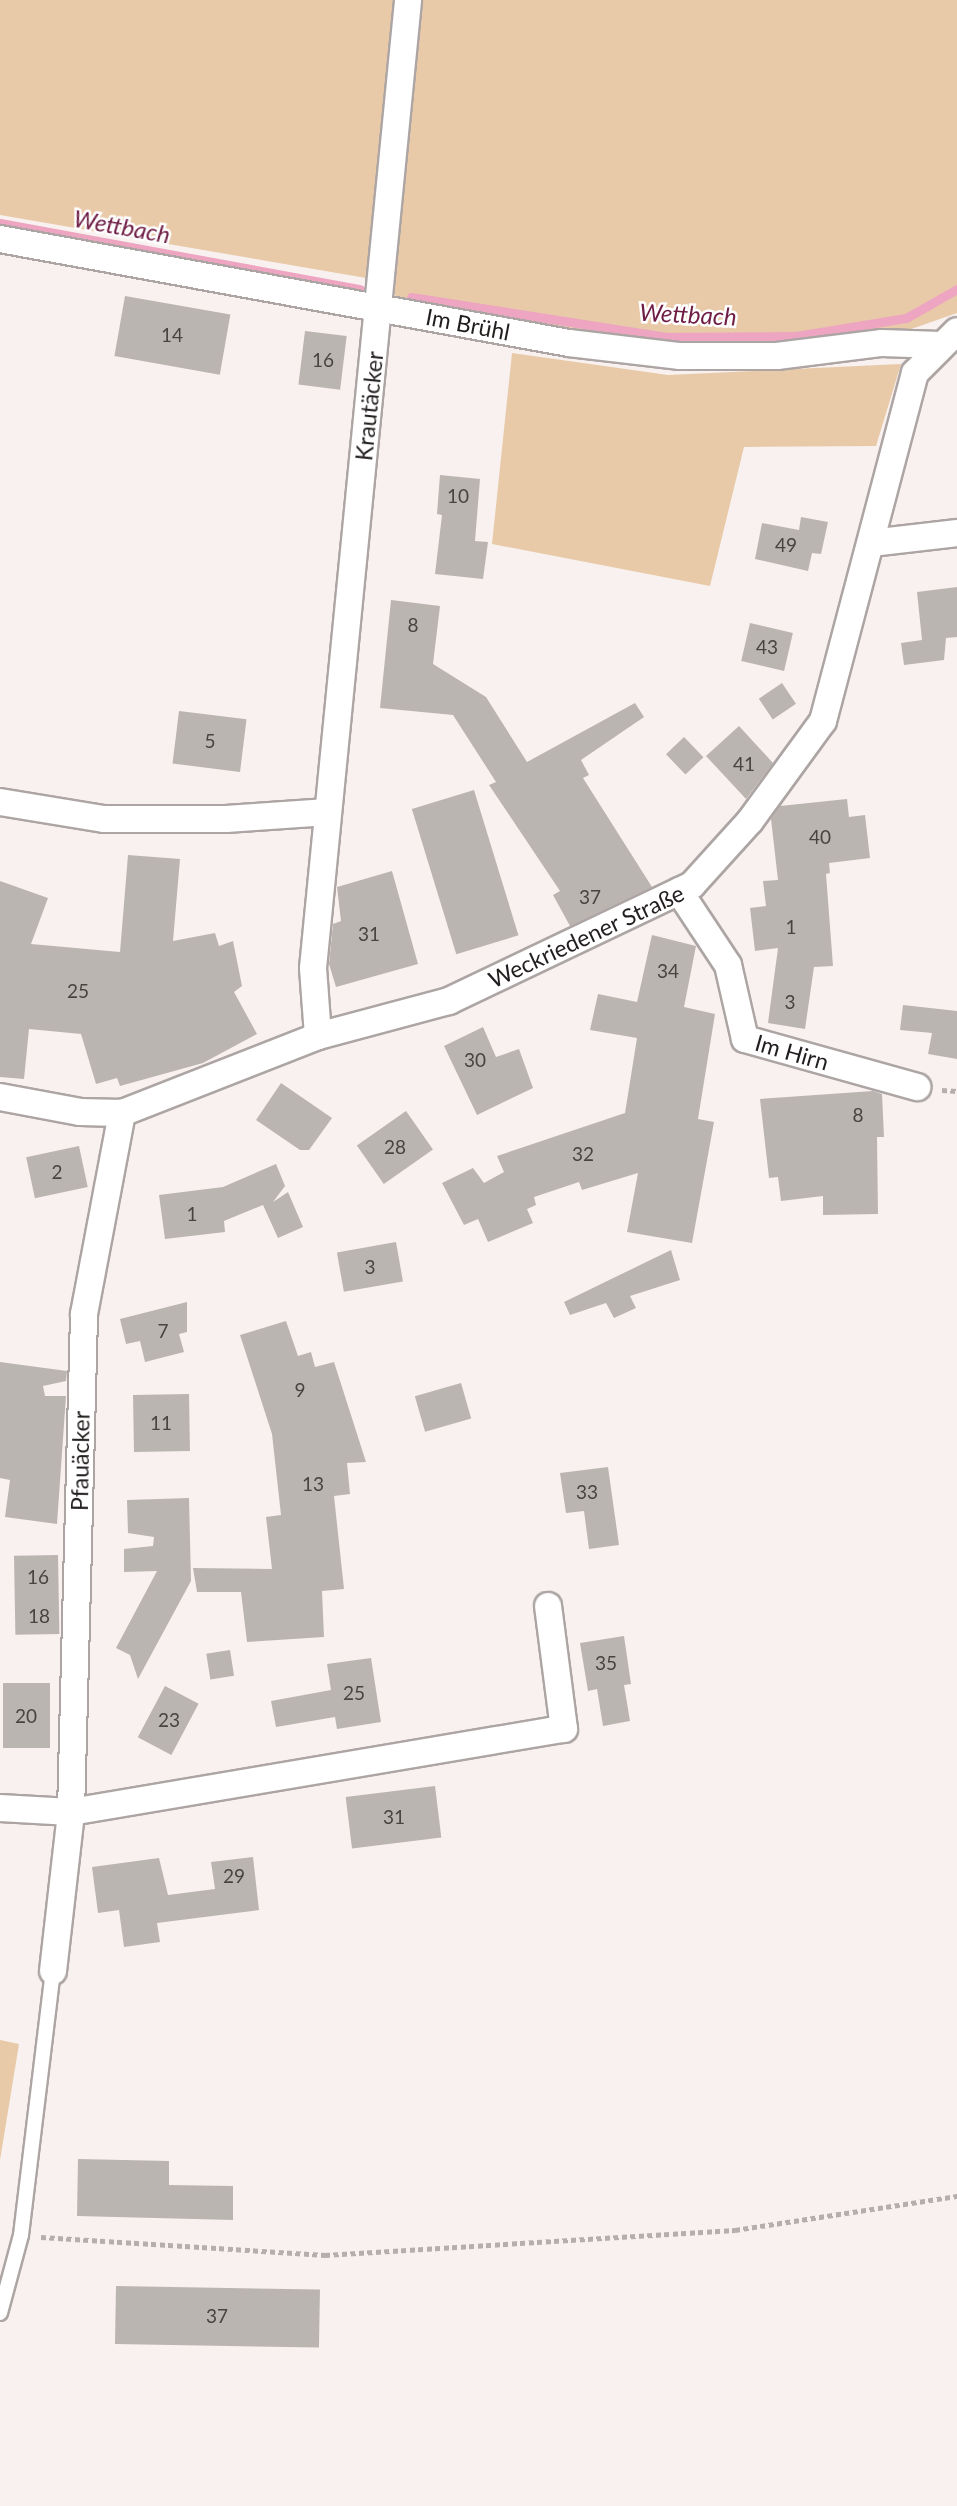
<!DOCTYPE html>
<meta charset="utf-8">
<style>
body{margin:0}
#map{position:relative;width:957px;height:2506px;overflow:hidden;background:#f8f1ef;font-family:Lato,sans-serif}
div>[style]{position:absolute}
.green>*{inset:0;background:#e8caa8}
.stream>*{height:9px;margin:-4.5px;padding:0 4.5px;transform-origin:4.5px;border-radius:4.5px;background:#eda5c1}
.building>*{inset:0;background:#bbb5b2;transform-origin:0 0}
.path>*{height:4.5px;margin-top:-2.25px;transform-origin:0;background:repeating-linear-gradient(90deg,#b4afad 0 5px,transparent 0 8.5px)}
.roads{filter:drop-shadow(2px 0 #aca5a4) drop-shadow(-2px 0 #aca5a4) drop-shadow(0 2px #aca5a4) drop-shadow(0 -2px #aca5a4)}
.lane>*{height:14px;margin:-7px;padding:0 7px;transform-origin:7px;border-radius:7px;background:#fff}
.street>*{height:26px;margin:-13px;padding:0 13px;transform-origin:13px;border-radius:13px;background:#fff}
span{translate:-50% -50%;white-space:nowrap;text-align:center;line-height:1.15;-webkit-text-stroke:5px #fff;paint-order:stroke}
.number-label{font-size:19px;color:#484442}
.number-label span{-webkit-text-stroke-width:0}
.street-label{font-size:23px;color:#211e1d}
.water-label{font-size:24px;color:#6f1d45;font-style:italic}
</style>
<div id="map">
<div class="green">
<div style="clip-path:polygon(0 0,397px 0,366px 278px,0 215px)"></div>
<div style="clip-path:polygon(421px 0,957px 0,957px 313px,897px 334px,733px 354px,399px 310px,392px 283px)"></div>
<div style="clip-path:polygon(512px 353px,668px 375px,901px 364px,876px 446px,744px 447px,710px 586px,492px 544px)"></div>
<div style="clip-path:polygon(0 2040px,19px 2044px,0 2160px)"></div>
</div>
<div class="stream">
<div style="left:0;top:223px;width:366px;rotate:10.4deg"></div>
<div style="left:411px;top:297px;width:257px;rotate:8.9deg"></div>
<div style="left:665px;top:337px;width:131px;rotate:-0.4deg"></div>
<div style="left:796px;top:336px;width:111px;rotate:-9.3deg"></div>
<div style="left:906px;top:318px;width:59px;rotate:-29.6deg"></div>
</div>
<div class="building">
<div style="left:125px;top:296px;width:107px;height:61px;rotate:10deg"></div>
<div style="left:305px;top:331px;width:42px;height:54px;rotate:7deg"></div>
<div style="clip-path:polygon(440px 475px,480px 479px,475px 541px,488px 542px,483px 579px,435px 574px,442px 515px,437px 514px)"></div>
<div style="clip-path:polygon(801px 517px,828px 522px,821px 554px,812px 553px,808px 571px,755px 559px,762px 523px,799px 530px)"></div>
<div style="clip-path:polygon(957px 587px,957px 637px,946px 638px,944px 660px,904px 665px,901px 643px,922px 640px,917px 592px)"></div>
<div style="clip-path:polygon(391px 600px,440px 606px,433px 664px,486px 697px,527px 762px,635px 703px,644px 717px,581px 760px,589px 775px,583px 778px,652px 887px,570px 926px,553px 895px,560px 891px,489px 785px,496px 782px,453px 715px,380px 708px)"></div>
<div style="left:750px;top:623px;width:44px;height:39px;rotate:13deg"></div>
<div style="left:782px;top:683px;width:25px;height:28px;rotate:56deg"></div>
<div style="left:179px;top:711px;width:68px;height:53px;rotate:7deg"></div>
<div style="clip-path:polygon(739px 726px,773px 763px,746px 799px,706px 756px)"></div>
<div style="left:684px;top:737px;width:28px;height:25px;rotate:46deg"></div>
<div style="left:474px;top:790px;width:152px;height:65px;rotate:73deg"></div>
<div style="clip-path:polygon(847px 799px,849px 817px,865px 815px,870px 858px,829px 863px,830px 873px,826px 874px,833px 966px,814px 967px,805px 1029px,768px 1023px,778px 948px,755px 951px,750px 908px,766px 906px,763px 881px,778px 880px,771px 819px,780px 806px)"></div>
<div style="clip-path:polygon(128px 855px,180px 859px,173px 941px,215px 933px,219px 946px,233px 941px,242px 986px,234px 992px,257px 1034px,203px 1063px,120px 1086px,117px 1078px,96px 1084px,81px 1034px,29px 1029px,24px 1079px,0 1077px,0 881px,48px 898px,31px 944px,120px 952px)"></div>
<div style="clip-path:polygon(392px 871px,418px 964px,336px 987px,329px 964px,333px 924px,341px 921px,337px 887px)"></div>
<div style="clip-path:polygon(652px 935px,696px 946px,684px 1007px,715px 1014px,698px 1119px,714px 1122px,692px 1243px,627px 1232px,638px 1173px,582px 1190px,579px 1182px,534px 1197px,536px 1205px,527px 1209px,533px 1223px,488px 1242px,478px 1219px,464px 1225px,442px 1183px,473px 1168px,484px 1183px,504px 1172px,497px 1156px,625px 1113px,637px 1038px,590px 1030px,598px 994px,637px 1002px)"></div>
<div style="clip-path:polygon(903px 1005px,957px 1011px,957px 1059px,928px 1054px,932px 1033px,900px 1030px)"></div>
<div style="clip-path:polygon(483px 1027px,496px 1057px,519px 1049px,533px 1088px,477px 1115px,444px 1046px)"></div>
<div style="clip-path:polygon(281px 1083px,332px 1118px,309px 1150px,300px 1150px,256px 1120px)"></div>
<div style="clip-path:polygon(873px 1091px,882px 1094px,884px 1137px,877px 1137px,878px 1214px,823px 1215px,823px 1196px,781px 1201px,778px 1177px,769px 1178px,760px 1099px)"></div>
<div style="left:406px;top:1111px;width:47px;height:60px;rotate:55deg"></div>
<div style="left:79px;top:1146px;width:42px;height:54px;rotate:78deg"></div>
<div style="clip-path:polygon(276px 1164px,285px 1186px,273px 1202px,288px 1192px,303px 1227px,278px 1238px,263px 1205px,224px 1221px,225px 1232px,165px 1239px,159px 1195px,223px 1187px)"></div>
<div style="left:396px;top:1242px;width:40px;height:60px;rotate:80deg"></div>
<div style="clip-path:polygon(671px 1250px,680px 1280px,630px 1296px,636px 1308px,614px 1318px,606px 1303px,570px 1315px,564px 1302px)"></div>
<div style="clip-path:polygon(187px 1302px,187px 1332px,179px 1334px,184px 1352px,145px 1362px,140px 1341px,126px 1344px,120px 1319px)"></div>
<div style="clip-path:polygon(286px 1321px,298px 1356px,311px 1352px,315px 1367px,334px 1362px,366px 1462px,347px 1463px,350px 1494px,334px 1496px,344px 1589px,322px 1591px,324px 1637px,247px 1642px,241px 1592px,197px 1592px,193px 1568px,272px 1569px,266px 1517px,281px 1515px,272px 1434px,240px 1335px)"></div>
<div style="clip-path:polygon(0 1362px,67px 1371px,66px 1381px,43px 1386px,45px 1396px,66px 1396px,57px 1524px,5px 1517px,10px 1480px,0 1478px)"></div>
<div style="left:461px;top:1383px;width:37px;height:48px;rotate:74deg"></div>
<div style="left:189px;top:1394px;width:57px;height:56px;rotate:89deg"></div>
<div style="clip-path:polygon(608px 1467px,619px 1545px,589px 1549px,584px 1511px,566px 1513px,560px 1473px)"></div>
<div style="clip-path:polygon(189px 1498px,191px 1581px,138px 1679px,130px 1655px,116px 1648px,157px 1571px,124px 1572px,124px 1549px,153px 1546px,154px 1537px,128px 1533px,127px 1500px)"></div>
<div style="left:58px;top:1555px;width:79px;height:44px;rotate:89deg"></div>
<div style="clip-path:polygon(624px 1636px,631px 1684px,624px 1685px,630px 1721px,603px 1726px,597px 1689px,588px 1691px,580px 1643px)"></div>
<div style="left:230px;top:1650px;width:26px;height:24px;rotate:81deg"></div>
<div style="clip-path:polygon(371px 1658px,381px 1722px,337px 1729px,335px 1717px,276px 1727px,271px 1701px,331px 1690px,327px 1664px)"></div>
<div style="left:3px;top:1683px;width:47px;height:65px"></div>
<div style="left:165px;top:1686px;width:38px;height:58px;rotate:28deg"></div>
<div style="left:435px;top:1786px;width:52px;height:90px;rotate:83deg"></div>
<div style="clip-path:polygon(253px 1857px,259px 1910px,157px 1923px,160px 1942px,124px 1947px,119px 1910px,98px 1913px,92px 1867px,159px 1858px,168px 1895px,215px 1889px,211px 1862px)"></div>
<div style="clip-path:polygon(78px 2159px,169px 2161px,169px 2185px,233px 2186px,233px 2220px,77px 2216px)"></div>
<div style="left:116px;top:2286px;width:204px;height:58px;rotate:1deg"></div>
</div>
<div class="path">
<div style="left:942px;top:1090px;width:15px;rotate:4deg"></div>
<div style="left:41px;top:2237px;width:285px;rotate:3.6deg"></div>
<div style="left:325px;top:2255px;width:411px;rotate:-3.5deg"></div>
<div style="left:735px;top:2230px;width:225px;rotate:-8.7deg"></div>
</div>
<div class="roads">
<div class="lane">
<div style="left:0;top:2313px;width:81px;rotate:-74.9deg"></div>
<div style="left:21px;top:2235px;width:266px;rotate:-83.1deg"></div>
</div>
<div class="street">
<div style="left:0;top:239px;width:578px;rotate:10.36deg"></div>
<div style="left:569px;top:343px;width:112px;rotate:6.7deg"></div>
<div style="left:680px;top:356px;width:97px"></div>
<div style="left:777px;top:356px;width:106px;rotate:-7.1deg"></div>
<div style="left:882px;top:343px;width:58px;rotate:2deg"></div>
<div style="left:871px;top:543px;width:87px;rotate:-6.6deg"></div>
<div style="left:0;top:802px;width:105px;rotate:9.3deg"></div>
<div style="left:104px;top:819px;width:122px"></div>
<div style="left:226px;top:819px;width:102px;rotate:-3.9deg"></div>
<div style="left:679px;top:891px;width:89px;rotate:56.5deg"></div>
<div style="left:728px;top:965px;width:76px;rotate:77.1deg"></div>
<div style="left:745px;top:1039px;width:179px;rotate:15.6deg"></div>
<div style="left:318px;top:1036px;width:68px;rotate:-94.2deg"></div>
<div style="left:313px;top:968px;width:973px;rotate:-84.39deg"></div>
<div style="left:0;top:1097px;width:81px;rotate:10.6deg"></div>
<div style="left:80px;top:1112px;width:42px;rotate:1.4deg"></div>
<div style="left:122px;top:1113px;width:211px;rotate:-21.4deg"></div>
<div style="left:318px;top:1036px;width:136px;rotate:-15deg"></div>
<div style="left:449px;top:1001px;width:269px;rotate:-25.5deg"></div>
<div style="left:692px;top:885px;width:86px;rotate:-47.8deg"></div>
<div style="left:750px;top:821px;width:124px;rotate:-53.9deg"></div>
<div style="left:823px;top:721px;width:360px;rotate:-75.2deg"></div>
<div style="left:915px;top:373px;width:59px;rotate:-45deg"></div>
<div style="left:0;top:1808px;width:71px;rotate:3.2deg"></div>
<div style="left:71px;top:1812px;width:500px;rotate:-9.6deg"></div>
<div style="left:564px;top:1729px;width:124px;rotate:-97.4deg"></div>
<div style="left:53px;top:1971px;width:160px;rotate:-83.5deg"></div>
<div style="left:71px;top:1812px;width:498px;rotate:-88.5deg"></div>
<div style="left:84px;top:1314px;width:205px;rotate:-79.3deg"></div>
</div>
</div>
<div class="number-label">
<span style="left:172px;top:335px">14</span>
<span style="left:323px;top:360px">16</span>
<span style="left:458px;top:496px">10</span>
<span style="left:786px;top:545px">49</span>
<span style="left:413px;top:625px">8</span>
<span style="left:767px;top:647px">43</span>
<span style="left:210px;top:741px">5</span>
<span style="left:744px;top:764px">41</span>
<span style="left:820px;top:837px">40</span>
<span style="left:590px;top:897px">37</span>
<span style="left:791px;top:927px">1</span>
<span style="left:369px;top:934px">31</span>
<span style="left:668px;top:971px">34</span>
<span style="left:78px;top:991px">25</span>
<span style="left:790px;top:1002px">3</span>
<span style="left:475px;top:1060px">30</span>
<span style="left:858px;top:1115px">8</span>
<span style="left:395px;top:1147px">28</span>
<span style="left:583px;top:1154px">32</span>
<span style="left:57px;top:1172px">2</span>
<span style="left:192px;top:1214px">1</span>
<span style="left:370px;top:1267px">3</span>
<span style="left:163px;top:1331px">7</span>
<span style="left:300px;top:1390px">9</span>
<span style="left:161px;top:1423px">11</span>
<span style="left:313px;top:1484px">13</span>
<span style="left:587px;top:1492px">33</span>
<span style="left:38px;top:1577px">16</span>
<span style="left:39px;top:1616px">18</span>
<span style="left:606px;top:1663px">35</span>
<span style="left:354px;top:1693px">25</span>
<span style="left:26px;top:1716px">20</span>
<span style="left:169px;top:1720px">23</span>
<span style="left:394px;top:1817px">31</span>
<span style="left:234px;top:1876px">29</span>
<span style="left:217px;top:2316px">37</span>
</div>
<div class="street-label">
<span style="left:468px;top:324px;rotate:11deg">Im Brühl</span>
<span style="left:369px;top:406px;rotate:-84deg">Krautäcker</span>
<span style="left:586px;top:936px;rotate:-25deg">Weckriedener Straße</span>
<span style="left:792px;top:1052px;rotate:16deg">Im Hirn</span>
<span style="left:80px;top:1461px;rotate:-89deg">Pfauäcker</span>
</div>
<div class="water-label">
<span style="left:122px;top:226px;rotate:10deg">Wettbach</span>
<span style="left:688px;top:314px;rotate:3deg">Wettbach</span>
</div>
</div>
